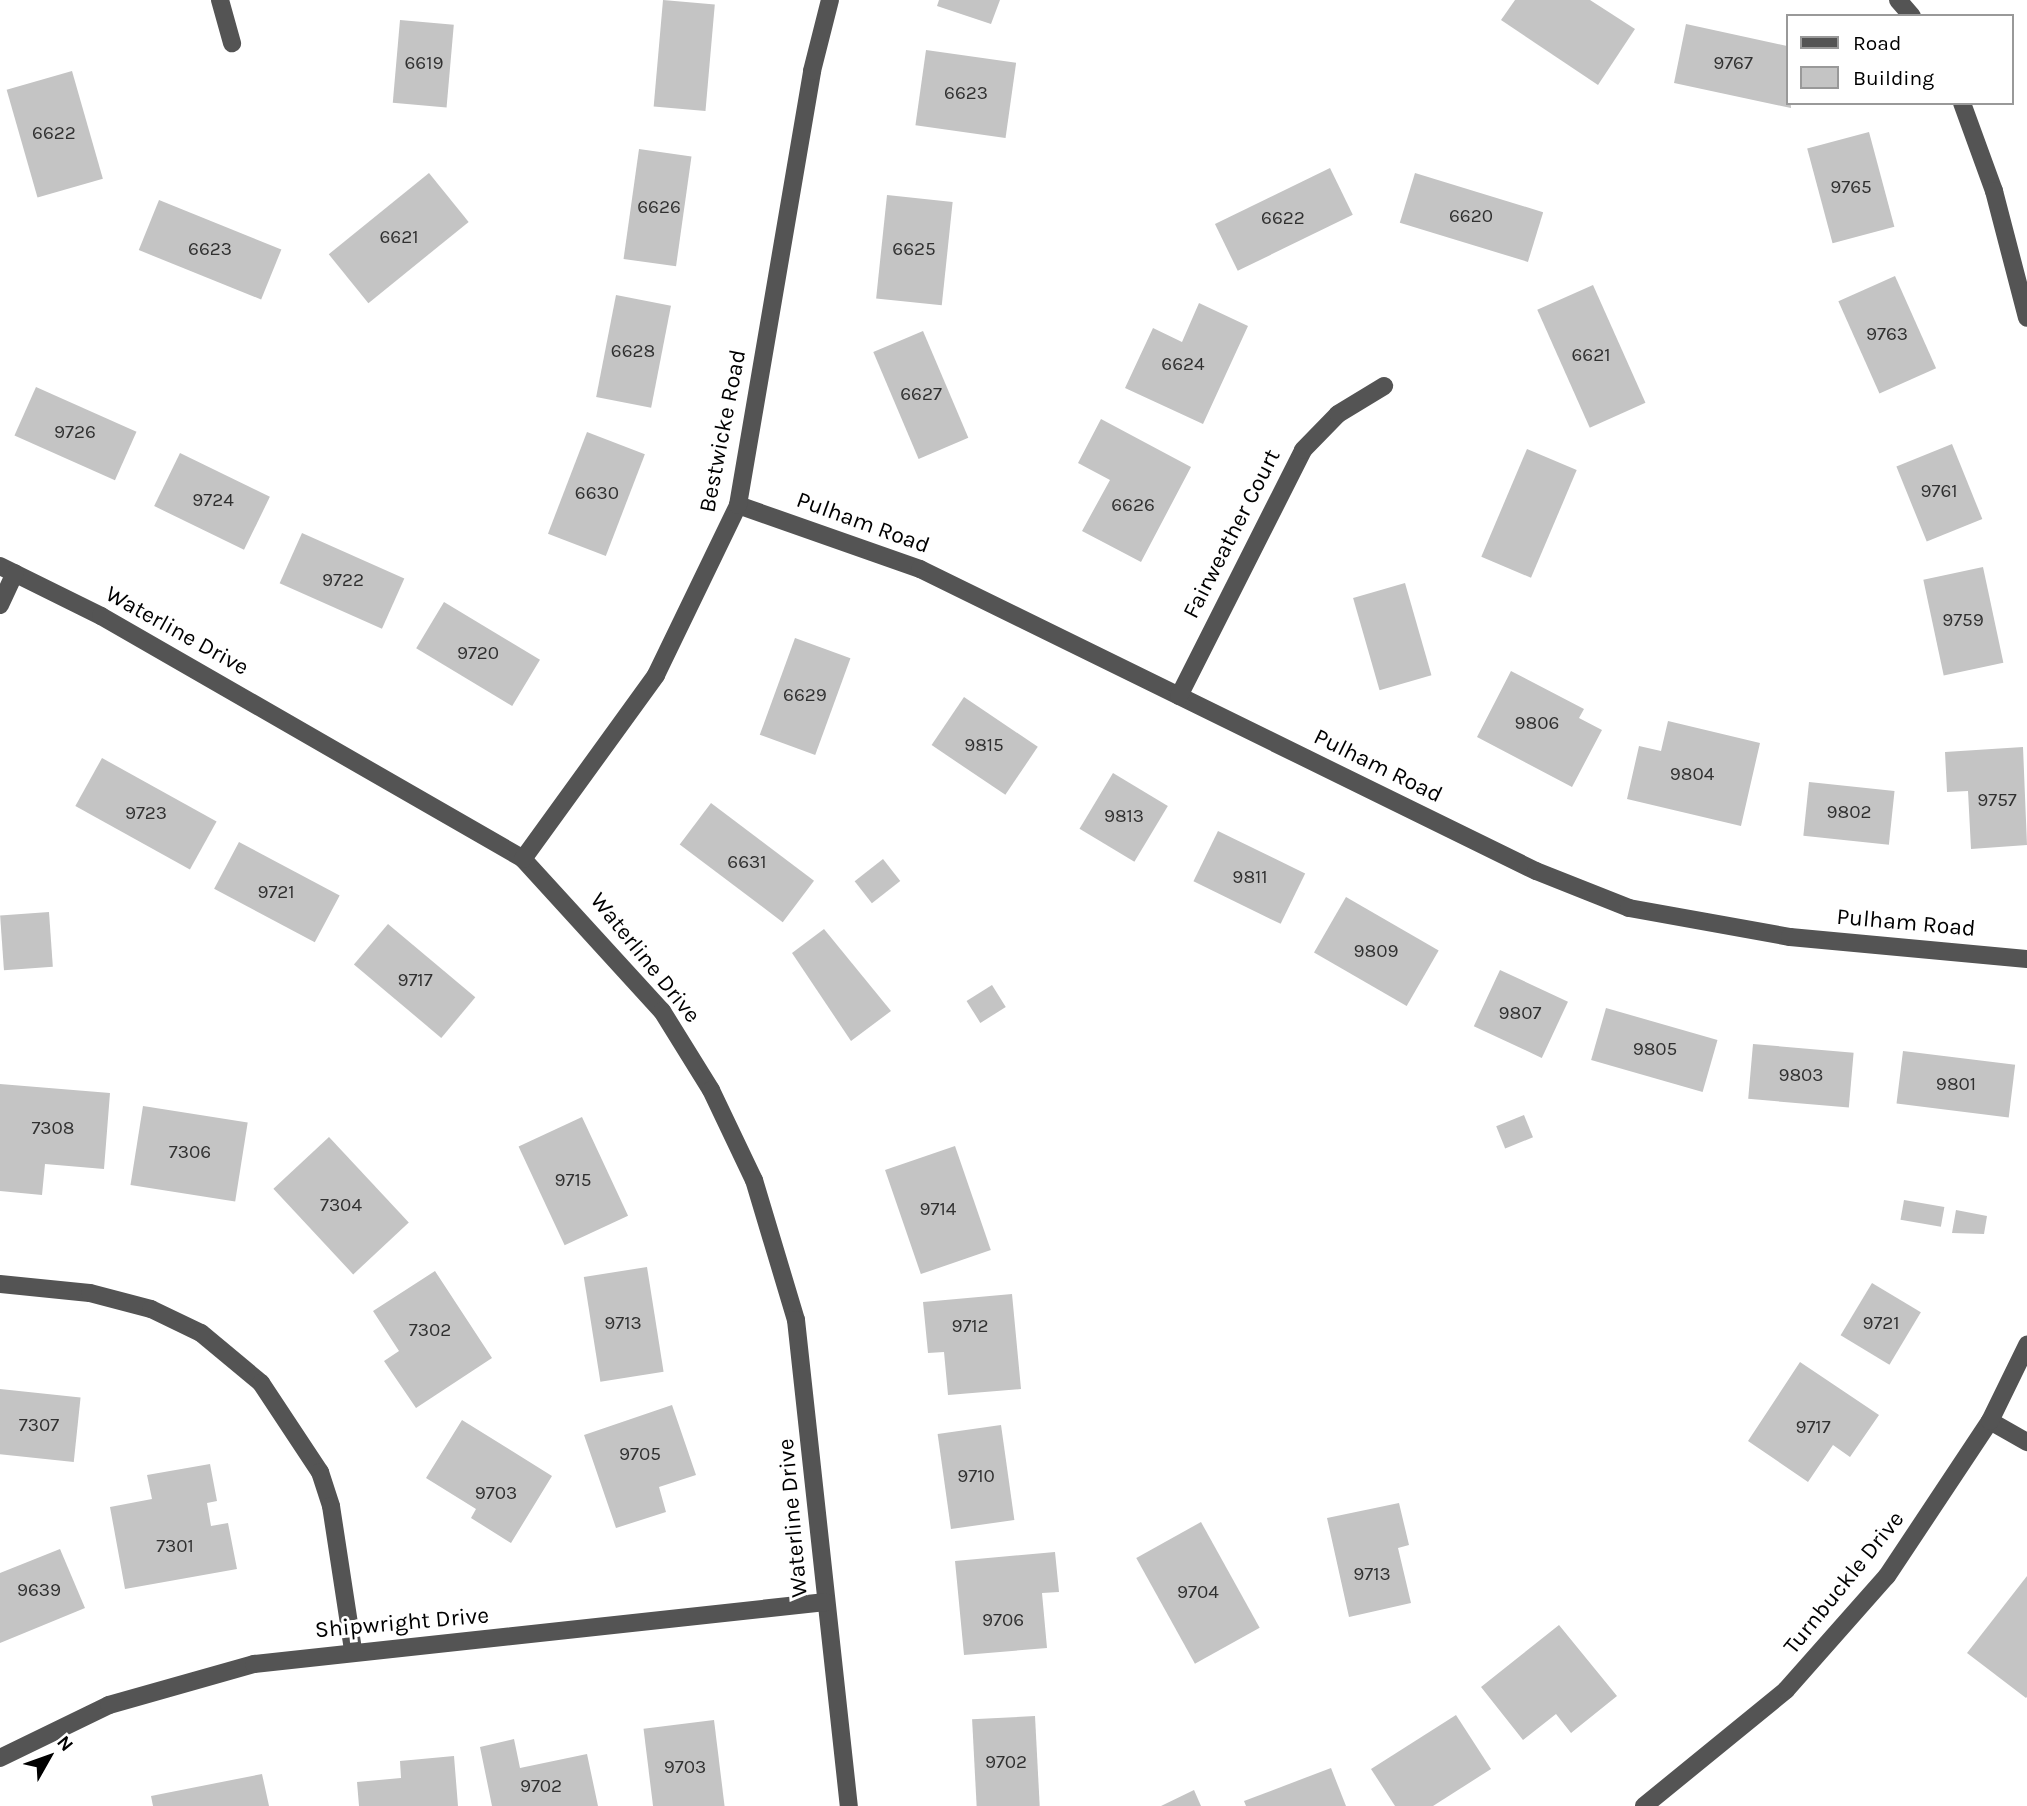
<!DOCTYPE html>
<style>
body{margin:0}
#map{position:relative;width:2027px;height:1806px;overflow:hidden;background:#fff;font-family:Karla,sans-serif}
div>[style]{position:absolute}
.building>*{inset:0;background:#c4c4c4;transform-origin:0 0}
.minor>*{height:18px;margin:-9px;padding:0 9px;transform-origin:9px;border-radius:9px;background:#545454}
span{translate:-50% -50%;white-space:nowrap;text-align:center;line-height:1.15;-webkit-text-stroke:6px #fff;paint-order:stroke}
.number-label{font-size:19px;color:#313131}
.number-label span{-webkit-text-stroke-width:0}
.street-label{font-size:23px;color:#000}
.legend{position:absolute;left:1786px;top:14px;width:228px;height:91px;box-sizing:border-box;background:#fff;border:2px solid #999;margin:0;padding:9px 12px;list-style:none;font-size:21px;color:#000}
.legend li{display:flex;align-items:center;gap:14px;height:35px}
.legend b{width:35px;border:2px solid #999}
.north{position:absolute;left:14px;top:1722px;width:70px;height:70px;-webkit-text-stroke:5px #fff;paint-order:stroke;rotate:50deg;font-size:19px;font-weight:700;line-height:28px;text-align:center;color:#000}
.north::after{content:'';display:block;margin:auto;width:24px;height:32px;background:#000;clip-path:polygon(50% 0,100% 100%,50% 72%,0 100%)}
</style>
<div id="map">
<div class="building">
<div style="left:663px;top:0;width:52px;height:107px;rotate:5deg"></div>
<div style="clip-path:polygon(939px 0,1000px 0,991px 24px,937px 6px)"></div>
<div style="clip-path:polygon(1515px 0,1590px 0,1635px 29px,1598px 85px,1501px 20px)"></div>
<div style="left:400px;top:20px;width:54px;height:83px;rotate:5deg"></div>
<div style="clip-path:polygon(1686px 24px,1787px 46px,1791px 108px,1674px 83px)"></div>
<div style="left:926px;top:50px;width:91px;height:76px;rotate:8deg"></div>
<div style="left:72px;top:71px;width:112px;height:68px;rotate:74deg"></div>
<div style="left:1869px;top:132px;width:98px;height:64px;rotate:75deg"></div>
<div style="left:639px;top:149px;width:53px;height:111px;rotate:8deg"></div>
<div style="left:1330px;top:168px;width:52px;height:128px;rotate:64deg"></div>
<div style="left:429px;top:173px;width:63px;height:129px;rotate:51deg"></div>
<div style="left:1415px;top:173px;width:134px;height:52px;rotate:17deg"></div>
<div style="left:887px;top:195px;width:66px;height:104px;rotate:6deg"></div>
<div style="left:159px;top:200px;width:132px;height:54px;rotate:22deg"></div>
<div style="left:1895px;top:276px;width:101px;height:62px;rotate:66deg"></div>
<div style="left:1593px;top:285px;width:129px;height:61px;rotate:66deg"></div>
<div style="left:616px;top:295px;width:56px;height:104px;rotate:11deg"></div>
<div style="clip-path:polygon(1199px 303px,1248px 326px,1203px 424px,1125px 388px,1153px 328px,1182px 342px)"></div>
<div style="left:923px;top:331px;width:116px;height:54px;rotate:67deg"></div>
<div style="left:36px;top:387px;width:110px;height:53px;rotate:24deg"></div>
<div style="clip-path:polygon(1101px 419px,1191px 467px,1141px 562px,1082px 531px,1110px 480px,1078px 463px)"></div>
<div style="left:587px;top:432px;width:62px;height:109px;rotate:21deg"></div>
<div style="left:1952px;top:444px;width:81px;height:60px;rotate:68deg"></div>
<div style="left:1527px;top:449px;width:54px;height:117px;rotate:23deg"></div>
<div style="left:180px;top:453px;width:100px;height:59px;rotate:26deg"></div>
<div style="left:302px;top:533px;width:112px;height:55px;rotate:24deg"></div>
<div style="left:1983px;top:567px;width:98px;height:61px;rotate:78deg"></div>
<div style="left:1405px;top:583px;width:96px;height:54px;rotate:74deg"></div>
<div style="left:444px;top:602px;width:112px;height:54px;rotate:31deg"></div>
<div style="left:795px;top:638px;width:59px;height:103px;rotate:20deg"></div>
<div style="clip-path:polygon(1511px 671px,1584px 709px,1579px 718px,1602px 730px,1572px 787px,1477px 737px)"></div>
<div style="left:964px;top:697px;width:89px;height:58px;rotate:34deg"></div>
<div style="clip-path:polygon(1668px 721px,1760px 743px,1741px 826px,1627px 799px,1639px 746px,1661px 751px)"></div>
<div style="clip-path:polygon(2023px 747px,2027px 845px,1971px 849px,1968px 791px,1947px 792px,1945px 752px)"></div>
<div style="left:102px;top:758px;width:131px;height:55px;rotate:29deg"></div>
<div style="left:1113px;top:773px;width:64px;height:65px;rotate:31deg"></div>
<div style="left:1809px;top:782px;width:86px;height:54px;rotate:6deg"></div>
<div style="left:711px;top:803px;width:129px;height:52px;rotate:37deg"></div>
<div style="left:1218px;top:831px;width:97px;height:56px;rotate:26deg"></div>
<div style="left:239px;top:842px;width:114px;height:53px;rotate:28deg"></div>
<div style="left:883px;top:859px;width:28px;height:36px;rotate:52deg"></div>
<div style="left:1346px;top:897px;width:107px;height:64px;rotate:30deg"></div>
<div style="left:49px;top:912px;width:55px;height:49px;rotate:86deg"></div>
<div style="left:388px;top:924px;width:114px;height:53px;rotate:40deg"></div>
<div style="clip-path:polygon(824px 929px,891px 1011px,851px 1041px,792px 953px)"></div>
<div style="left:1500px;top:970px;width:75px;height:62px;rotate:25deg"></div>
<div style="left:992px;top:985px;width:26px;height:30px;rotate:58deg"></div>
<div style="left:1606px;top:1008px;width:116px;height:54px;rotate:16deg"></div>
<div style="left:1753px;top:1044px;width:101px;height:55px;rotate:5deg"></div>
<div style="left:1903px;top:1051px;width:113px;height:53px;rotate:7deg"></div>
<div style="clip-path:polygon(0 1084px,110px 1093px,104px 1169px,45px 1164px,42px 1195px,0 1191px)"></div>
<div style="left:143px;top:1106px;width:106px;height:80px;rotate:9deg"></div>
<div style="left:1524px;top:1115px;width:24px;height:30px;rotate:68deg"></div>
<div style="left:582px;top:1117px;width:109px;height:70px;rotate:65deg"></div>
<div style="left:329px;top:1137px;width:117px;height:76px;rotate:47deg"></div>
<div style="left:955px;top:1146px;width:110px;height:74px;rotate:71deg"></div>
<div style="left:1904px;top:1200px;width:41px;height:20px;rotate:10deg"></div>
<div style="clip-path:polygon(1956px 1210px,1987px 1216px,1984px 1234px,1952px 1233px)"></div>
<div style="left:647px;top:1267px;width:106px;height:64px;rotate:81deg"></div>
<div style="clip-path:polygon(435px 1271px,492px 1358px,416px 1408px,384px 1361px,399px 1351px,373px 1311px)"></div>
<div style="left:1872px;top:1283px;width:57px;height:61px;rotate:31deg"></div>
<div style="clip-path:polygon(1012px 1294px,1021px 1389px,948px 1395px,944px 1352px,928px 1353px,923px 1302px)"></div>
<div style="clip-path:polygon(1800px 1362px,1879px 1415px,1850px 1457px,1833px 1445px,1808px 1482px,1748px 1441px)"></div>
<div style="left:0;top:1389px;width:81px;height:65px;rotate:6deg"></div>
<div style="clip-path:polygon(672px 1405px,696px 1475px,659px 1487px,666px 1512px,616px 1528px,584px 1435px)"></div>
<div style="clip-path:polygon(462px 1420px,552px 1476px,511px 1543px,471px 1518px,476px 1509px,426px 1478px)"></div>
<div style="left:1001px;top:1425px;width:96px;height:64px;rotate:82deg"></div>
<div style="clip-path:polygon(210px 1464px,217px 1501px,207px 1503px,211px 1526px,228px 1523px,237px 1569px,125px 1589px,110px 1507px,152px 1499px,147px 1475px)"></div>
<div style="clip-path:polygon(1399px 1503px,1409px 1545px,1398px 1548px,1411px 1603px,1349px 1617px,1327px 1518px)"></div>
<div style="left:1201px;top:1522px;width:121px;height:74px;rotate:61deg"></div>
<div style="clip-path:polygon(60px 1549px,85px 1608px,0 1643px,0 1573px)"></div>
<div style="clip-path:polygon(1055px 1552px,1059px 1592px,1042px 1593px,1047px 1648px,964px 1655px,955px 1561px)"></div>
<div style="clip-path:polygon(2027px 1576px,2027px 1697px,2026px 1698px,1967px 1653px)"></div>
<div style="clip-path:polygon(1559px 1625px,1617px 1696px,1571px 1733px,1556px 1714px,1523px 1740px,1481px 1687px)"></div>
<div style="clip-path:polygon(1456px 1715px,1491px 1769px,1433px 1806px,1395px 1806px,1371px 1769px)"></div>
<div style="left:1035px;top:1716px;width:90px;height:63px;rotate:87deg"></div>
<div style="left:714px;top:1720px;width:87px;height:71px;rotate:83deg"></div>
<div style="clip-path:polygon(514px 1739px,520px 1768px,587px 1754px,598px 1806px,492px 1806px,480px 1747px)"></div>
<div style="clip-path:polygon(454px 1756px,458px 1806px,359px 1806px,357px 1782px,401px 1778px,400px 1761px)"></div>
<div style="clip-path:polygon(1331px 1768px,1346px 1806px,1246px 1806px,1244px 1801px)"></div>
<div style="clip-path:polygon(262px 1774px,269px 1806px,153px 1806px,151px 1796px)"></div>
<div style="clip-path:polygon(1194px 1790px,1201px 1806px,1161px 1806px)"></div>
</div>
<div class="minor">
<div style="left:220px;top:0;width:45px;rotate:74.4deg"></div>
<div style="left:1898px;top:0;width:21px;rotate:49deg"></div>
<div style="left:1962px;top:103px;width:94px;rotate:70deg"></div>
<div style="left:1994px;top:191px;width:131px;rotate:75.4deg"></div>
<div style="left:738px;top:505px;width:193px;rotate:19.4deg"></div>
<div style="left:920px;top:569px;width:686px;rotate:26.12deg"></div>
<div style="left:1536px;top:871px;width:100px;rotate:21.7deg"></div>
<div style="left:1629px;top:908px;width:164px;rotate:10.2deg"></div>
<div style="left:1790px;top:937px;width:238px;rotate:5.3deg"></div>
<div style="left:0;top:566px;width:113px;rotate:26.3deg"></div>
<div style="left:101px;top:616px;width:487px;rotate:29.9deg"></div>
<div style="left:523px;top:859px;width:206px;rotate:47.6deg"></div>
<div style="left:662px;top:1011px;width:93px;rotate:58.2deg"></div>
<div style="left:711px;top:1090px;width:100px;rotate:64.5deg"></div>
<div style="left:754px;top:1180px;width:146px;rotate:73.3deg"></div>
<div style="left:796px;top:1320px;width:489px;rotate:83.8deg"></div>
<div style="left:0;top:605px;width:35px;rotate:-65deg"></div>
<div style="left:1179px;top:696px;width:275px;rotate:-63.2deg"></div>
<div style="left:1303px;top:450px;width:50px;rotate:-45.8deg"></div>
<div style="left:1338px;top:414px;width:54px;rotate:-31.3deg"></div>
<div style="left:523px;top:859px;width:227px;rotate:-54.1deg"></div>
<div style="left:656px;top:675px;width:189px;rotate:-64.2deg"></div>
<div style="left:738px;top:505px;width:440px;rotate:-80.3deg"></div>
<div style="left:812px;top:71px;width:73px;rotate:-75.8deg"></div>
<div style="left:0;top:1284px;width:90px;rotate:5.7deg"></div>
<div style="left:90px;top:1293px;width:63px;rotate:14.7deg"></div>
<div style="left:151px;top:1309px;width:55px;rotate:25.6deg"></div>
<div style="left:201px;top:1333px;width:78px;rotate:39.8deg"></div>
<div style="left:261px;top:1383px;width:107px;rotate:56.5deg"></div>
<div style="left:320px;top:1472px;width:36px;rotate:72deg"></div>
<div style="left:331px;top:1506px;width:145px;rotate:81.3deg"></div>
<div style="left:1990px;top:1421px;width:43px;rotate:29.6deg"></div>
<div style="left:0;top:1758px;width:121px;rotate:-25.9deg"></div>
<div style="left:109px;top:1705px;width:151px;rotate:-15.8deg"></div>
<div style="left:254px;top:1664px;width:575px;rotate:-6.19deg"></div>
<div style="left:1644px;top:1806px;width:183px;rotate:-39.2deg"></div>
<div style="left:1786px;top:1690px;width:152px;rotate:-48.5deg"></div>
<div style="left:1887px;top:1576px;width:186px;rotate:-56.4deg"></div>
<div style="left:1990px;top:1421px;width:85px;rotate:-64deg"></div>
</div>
<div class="number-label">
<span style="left:424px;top:64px">6619</span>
<span style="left:1733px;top:64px">9767</span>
<span style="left:966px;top:94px">6623</span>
<span style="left:54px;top:134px">6622</span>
<span style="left:1851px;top:188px">9765</span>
<span style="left:659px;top:208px">6626</span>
<span style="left:1471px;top:217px">6620</span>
<span style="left:1283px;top:219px">6622</span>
<span style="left:399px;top:238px">6621</span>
<span style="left:210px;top:250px">6623</span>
<span style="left:914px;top:250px">6625</span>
<span style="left:1887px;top:335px">9763</span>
<span style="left:633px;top:352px">6628</span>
<span style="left:1591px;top:356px">6621</span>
<span style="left:1183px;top:365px">6624</span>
<span style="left:921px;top:395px">6627</span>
<span style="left:75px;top:433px">9726</span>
<span style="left:1939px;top:492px">9761</span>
<span style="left:597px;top:494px">6630</span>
<span style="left:213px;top:501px">9724</span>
<span style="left:1133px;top:506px">6626</span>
<span style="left:343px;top:581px">9722</span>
<span style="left:1963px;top:621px">9759</span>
<span style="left:478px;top:654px">9720</span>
<span style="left:805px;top:696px">6629</span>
<span style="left:1537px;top:724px">9806</span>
<span style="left:984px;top:746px">9815</span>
<span style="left:1692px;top:775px">9804</span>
<span style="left:1997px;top:801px">9757</span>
<span style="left:1849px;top:813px">9802</span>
<span style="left:146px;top:814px">9723</span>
<span style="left:1124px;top:817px">9813</span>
<span style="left:747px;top:863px">6631</span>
<span style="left:1250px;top:878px">9811</span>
<span style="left:276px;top:893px">9721</span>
<span style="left:1376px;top:952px">9809</span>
<span style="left:415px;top:981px">9717</span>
<span style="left:1520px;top:1014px">9807</span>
<span style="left:1655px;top:1050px">9805</span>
<span style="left:1801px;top:1076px">9803</span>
<span style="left:1956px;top:1085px">9801</span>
<span style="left:53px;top:1129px">7308</span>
<span style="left:190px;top:1153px">7306</span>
<span style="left:573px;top:1181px">9715</span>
<span style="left:341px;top:1206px">7304</span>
<span style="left:938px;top:1210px">9714</span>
<span style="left:623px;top:1324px">9713</span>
<span style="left:1881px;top:1324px">9721</span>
<span style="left:970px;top:1327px">9712</span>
<span style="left:430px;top:1331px">7302</span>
<span style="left:39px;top:1426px">7307</span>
<span style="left:1813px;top:1428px">9717</span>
<span style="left:640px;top:1455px">9705</span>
<span style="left:976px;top:1477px">9710</span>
<span style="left:496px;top:1494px">9703</span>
<span style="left:175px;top:1547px">7301</span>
<span style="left:1372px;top:1575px">9713</span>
<span style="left:39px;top:1591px">9639</span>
<span style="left:1198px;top:1593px">9704</span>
<span style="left:1003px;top:1621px">9706</span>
<span style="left:1006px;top:1763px">9702</span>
<span style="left:685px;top:1768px">9703</span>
<span style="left:541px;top:1787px">9702</span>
</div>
<div class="street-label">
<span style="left:723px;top:431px;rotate:-79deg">Bestwicke Road</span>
<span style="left:863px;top:523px;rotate:20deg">Pulham Road</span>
<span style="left:1232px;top:534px;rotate:-63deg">Fairweather Court</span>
<span style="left:177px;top:631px;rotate:29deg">Waterline Drive</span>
<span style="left:1378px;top:766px;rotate:26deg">Pulham Road</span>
<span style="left:1906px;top:923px;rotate:5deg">Pulham Road</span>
<span style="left:645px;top:958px;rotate:51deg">Waterline Drive</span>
<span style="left:793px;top:1518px;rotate:-95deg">Waterline Drive</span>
<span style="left:1844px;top:1583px;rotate:-51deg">Turnbuckle Drive</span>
<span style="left:402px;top:1623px;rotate:-5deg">Shipwright Drive</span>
</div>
<ul class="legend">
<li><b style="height:9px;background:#545454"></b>Road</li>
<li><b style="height:19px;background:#c4c4c4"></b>Building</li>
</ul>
<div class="north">N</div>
</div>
